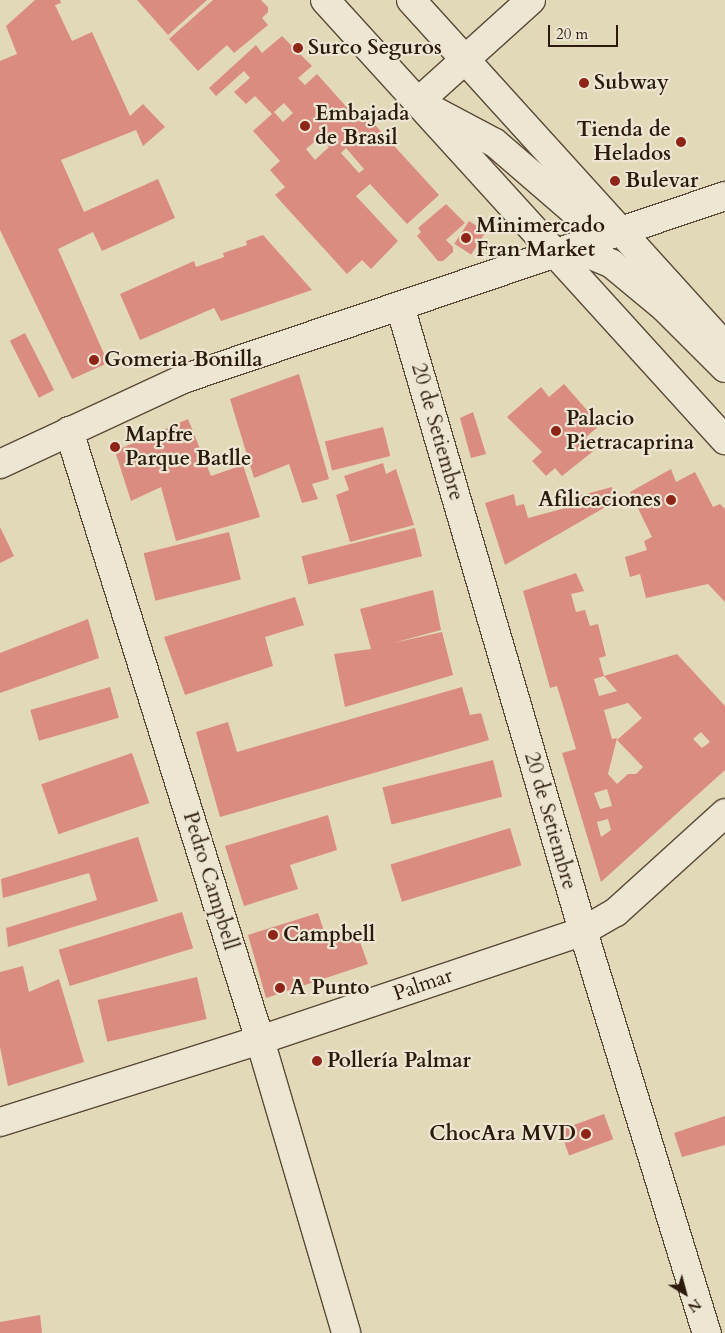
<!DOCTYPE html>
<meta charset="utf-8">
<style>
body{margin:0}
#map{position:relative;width:725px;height:1333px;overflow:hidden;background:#e2d9b9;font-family:Cardo,serif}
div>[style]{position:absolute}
.building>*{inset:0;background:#da8c80;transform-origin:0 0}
.roads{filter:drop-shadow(1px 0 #5a4a37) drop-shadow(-1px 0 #5a4a37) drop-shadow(0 1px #5a4a37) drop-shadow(0 -1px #5a4a37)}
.street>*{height:28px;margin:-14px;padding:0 14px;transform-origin:14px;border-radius:14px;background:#ece6d2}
.secondary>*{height:28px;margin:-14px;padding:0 14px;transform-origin:14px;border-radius:14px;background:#ece6d2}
.dots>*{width:14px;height:14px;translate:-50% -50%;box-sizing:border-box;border:2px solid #ece6d2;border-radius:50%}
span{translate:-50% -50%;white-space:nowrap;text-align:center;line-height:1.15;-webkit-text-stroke:4.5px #ece6d2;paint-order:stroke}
.poi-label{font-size:21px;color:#2c1a0c;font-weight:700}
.left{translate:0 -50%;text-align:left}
.right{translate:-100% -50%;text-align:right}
.street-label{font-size:21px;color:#2c1a0c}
.north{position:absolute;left:660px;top:1268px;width:50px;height:50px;-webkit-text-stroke:4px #ece6d2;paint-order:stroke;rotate:143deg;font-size:14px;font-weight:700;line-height:20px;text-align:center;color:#2c1a0c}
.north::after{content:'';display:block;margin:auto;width:18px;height:22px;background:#2c1a0c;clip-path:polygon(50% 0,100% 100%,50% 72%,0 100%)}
.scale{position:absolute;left:548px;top:25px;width:70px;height:22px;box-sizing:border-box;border:2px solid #2c1a0c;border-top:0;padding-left:6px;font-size:15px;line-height:18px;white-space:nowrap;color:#2c1a0c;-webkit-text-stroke:4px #ece6d2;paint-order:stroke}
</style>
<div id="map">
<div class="building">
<div style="clip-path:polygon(35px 0,60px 0,61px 3px,55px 5px,72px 41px,92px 32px,130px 116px,143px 104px,165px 127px,143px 146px,136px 130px,61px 160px,84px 212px,158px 179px,175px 218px,102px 251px,93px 232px,58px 249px,108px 363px,72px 379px,0 230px,0 61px,17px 54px,6px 26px)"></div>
<div style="clip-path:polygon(137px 0,207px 0,168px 35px)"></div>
<div style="clip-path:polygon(213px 0,261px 0,268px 7px,268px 12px,262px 18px,268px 25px,234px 53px,227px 45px,198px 71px,169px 39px)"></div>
<div style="clip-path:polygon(evenodd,282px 36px,312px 66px,298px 78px,305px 85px,317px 74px,359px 121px,365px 114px,439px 195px,407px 224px,370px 184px,356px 196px,398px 241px,371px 269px,362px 260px,347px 274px,275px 195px,285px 187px,270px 170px,280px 161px,253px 131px,272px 114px,255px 96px,246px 104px,234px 92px,250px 78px,244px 71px,216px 96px,209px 88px,256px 45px,262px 53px,282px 36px,284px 103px,293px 113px,283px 122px,274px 112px,284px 103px,282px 36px,320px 137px,329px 147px,315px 160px,306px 149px,320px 137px,282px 36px,346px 148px,364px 169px,359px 173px,341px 153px,346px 148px)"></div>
<div style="clip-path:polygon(446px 204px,465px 223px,446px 240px,453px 247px,453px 252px,443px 261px,438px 261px,417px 236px,421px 232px,418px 228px)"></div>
<div style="left:469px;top:221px;width:20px;height:27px;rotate:33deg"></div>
<div style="clip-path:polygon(263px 235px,312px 290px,221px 321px,214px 308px,140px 340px,120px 294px,194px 261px,196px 267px,224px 257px,223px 253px,247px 245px,246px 241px)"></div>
<div style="left:25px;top:333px;width:64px;height:17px;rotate:63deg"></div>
<div style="clip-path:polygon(299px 374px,329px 479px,312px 484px,318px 499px,302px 503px,289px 464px,254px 478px,230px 399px)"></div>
<div style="clip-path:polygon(564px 384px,600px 425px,586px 437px,596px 449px,562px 476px,555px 468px,546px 476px,532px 461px,542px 452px,507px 417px,541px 387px,549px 397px)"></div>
<div style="clip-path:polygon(473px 412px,486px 454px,471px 458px,460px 418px)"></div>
<div style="clip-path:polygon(188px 419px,211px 476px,243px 465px,260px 517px,176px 541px,161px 487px,131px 501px,115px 451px)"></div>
<div style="left:383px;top:427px;width:30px;height:60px;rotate:76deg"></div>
<div style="clip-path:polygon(383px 463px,386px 474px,396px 469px,414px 525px,350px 542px,336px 495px,349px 490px,344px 476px)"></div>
<div style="clip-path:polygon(671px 469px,676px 482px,695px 472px,713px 507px,720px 504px,725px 509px,725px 602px,708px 584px,646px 598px,640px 574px,630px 577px,625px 557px,647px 550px,644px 541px,652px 537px,630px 492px)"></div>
<div style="clip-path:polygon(612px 487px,616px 501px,505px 565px,485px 503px,514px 494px,516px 506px,524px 504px,528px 518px,573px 506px,571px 498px)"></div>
<div style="clip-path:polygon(0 527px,14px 556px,0 563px)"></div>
<div style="left:415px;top:528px;width:29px;height:117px;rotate:76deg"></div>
<div style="left:229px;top:532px;width:49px;height:88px;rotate:76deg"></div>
<div style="clip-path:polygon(evenodd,576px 573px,584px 591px,571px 594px,576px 612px,585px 610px,590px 626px,598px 624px,606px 656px,599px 658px,604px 676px,594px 679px,599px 696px,617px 691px,604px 676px,677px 654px,725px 706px,725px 770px,601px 882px,562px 753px,576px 749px,557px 686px,550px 688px,523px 591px,576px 573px,628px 703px,642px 718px,617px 740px,643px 767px,636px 774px,628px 774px,617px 784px,608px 774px,617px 738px,612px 739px,604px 710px,628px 703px,576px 573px,701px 732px,710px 742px,702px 748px,693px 739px,701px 732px,576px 573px,607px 789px,612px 806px,600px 809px,594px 793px,607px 789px,576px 573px,608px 819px,611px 830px,601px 837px,597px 822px,608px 819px)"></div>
<div style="clip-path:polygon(433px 590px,441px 630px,393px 643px,442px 632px,453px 675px,345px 707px,334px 654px,371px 649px,360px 609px)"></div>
<div style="clip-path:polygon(295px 597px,304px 625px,265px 637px,273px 666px,185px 695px,164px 637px)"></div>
<div style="clip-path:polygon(88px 619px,99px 658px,0 693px,0 653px)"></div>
<div style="left:110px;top:687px;width:32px;height:83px;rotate:74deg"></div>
<div style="clip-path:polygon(462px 687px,470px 715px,481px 713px,489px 740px,220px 817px,196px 732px,228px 722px,237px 752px)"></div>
<div style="left:132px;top:753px;width:53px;height:96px;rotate:71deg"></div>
<div style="left:493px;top:760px;width:38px;height:114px;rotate:76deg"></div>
<div style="clip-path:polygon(328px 815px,337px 850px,290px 865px,298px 889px,244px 906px,225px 846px)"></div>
<div style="left:510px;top:828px;width:39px;height:125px;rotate:73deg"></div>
<div style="clip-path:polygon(138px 837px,158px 901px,8px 947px,6px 928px,97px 900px,89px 873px,3px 898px,1px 879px)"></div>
<div style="left:182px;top:912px;width:38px;height:129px;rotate:73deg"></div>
<div style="clip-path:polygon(318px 913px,327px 940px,356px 931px,368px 964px,266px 998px,248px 935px)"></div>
<div style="clip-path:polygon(23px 966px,29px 992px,59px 979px,84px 1062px,8px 1086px,0 1047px,0 972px)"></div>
<div style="left:197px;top:977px;width:43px;height:102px;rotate:77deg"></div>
<div style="left:604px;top:1114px;width:27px;height:47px;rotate:70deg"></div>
<div style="clip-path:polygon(725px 1116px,725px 1145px,682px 1157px,674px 1133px)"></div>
<div style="clip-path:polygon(40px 1315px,42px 1333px,0 1333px,0 1322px)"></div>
</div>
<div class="roads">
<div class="street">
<div style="left:400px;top:306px;width:651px;rotate:73.68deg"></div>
<div style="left:583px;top:931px;width:421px;rotate:72.9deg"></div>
<div style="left:69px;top:431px;width:638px;rotate:72.59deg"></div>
<div style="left:260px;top:1040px;width:305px;rotate:73.6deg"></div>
<div style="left:0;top:1122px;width:273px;rotate:-17.5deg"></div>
<div style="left:260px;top:1040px;width:341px;rotate:-18.6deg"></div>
<div style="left:583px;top:931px;width:38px;rotate:-30deg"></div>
<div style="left:616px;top:912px;width:147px;rotate:-42.2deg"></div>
</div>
<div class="secondary">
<div style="left:325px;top:0;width:595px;rotate:47.73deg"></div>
<div style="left:411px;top:0;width:467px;rotate:47.8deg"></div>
<div style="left:531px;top:0;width:152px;rotate:137.9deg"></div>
<div style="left:418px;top:102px;width:87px;rotate:28deg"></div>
<div style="left:495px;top:143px;width:112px;rotate:40.7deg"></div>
<div style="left:580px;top:216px;width:39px;rotate:21deg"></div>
<div style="left:568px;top:251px;width:16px;rotate:4deg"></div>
<div style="left:584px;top:252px;width:30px;rotate:23deg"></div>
<div style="left:612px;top:264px;width:69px;rotate:39.7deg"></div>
<div style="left:665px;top:308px;width:85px;rotate:45deg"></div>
<div style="left:0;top:464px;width:202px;rotate:-24.9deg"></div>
<div style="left:183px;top:379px;width:572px;rotate:-18.66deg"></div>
</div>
</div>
<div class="dots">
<div style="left:298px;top:48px;background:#8f2418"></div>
<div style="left:584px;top:83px;background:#8f2418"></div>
<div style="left:305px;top:126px;background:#8f2418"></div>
<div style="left:681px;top:142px;background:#8f2418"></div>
<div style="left:615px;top:181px;background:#8f2418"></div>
<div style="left:466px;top:238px;background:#8f2418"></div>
<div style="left:94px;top:360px;background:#8f2418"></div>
<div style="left:556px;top:431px;background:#8f2418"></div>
<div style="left:115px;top:447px;background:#8f2418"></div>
<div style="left:671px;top:500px;background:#8f2418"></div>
<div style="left:273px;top:935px;background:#8f2418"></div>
<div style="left:280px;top:988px;background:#8f2418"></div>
<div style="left:317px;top:1061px;background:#8f2418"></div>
<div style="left:586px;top:1134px;background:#8f2418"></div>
</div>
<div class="poi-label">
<span class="left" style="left:308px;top:48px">Surco Seguros</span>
<span class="left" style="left:594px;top:83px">Subway</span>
<span class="left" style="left:315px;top:126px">Embajada<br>de Brasil</span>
<span class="right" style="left:671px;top:142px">Tienda de<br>Helados</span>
<span class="left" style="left:625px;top:181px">Bulevar</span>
<span class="left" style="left:476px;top:238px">Minimercado<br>Fran Market</span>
<span class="left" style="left:104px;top:360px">Gomeria Bonilla</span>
<span class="left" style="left:566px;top:431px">Palacio<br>Pietracaprina</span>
<span class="left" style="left:125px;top:447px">Mapfre<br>Parque Batlle</span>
<span class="right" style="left:661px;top:500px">Afilicaciones</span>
<span class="left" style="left:283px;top:935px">Campbell</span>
<span class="left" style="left:290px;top:988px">A Punto</span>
<span class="left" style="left:327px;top:1061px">Pollería Palmar</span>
<span class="right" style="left:576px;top:1134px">ChocAra MVD</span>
</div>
<div class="street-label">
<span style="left:437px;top:432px;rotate:74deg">20 de Setiembre</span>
<span style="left:550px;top:821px;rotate:74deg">20 de Setiembre</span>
<span style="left:210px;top:881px;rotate:73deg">Pedro Campbell</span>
<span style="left:423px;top:985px;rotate:-19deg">Palmar</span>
</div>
<div class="north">N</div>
<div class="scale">20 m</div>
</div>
